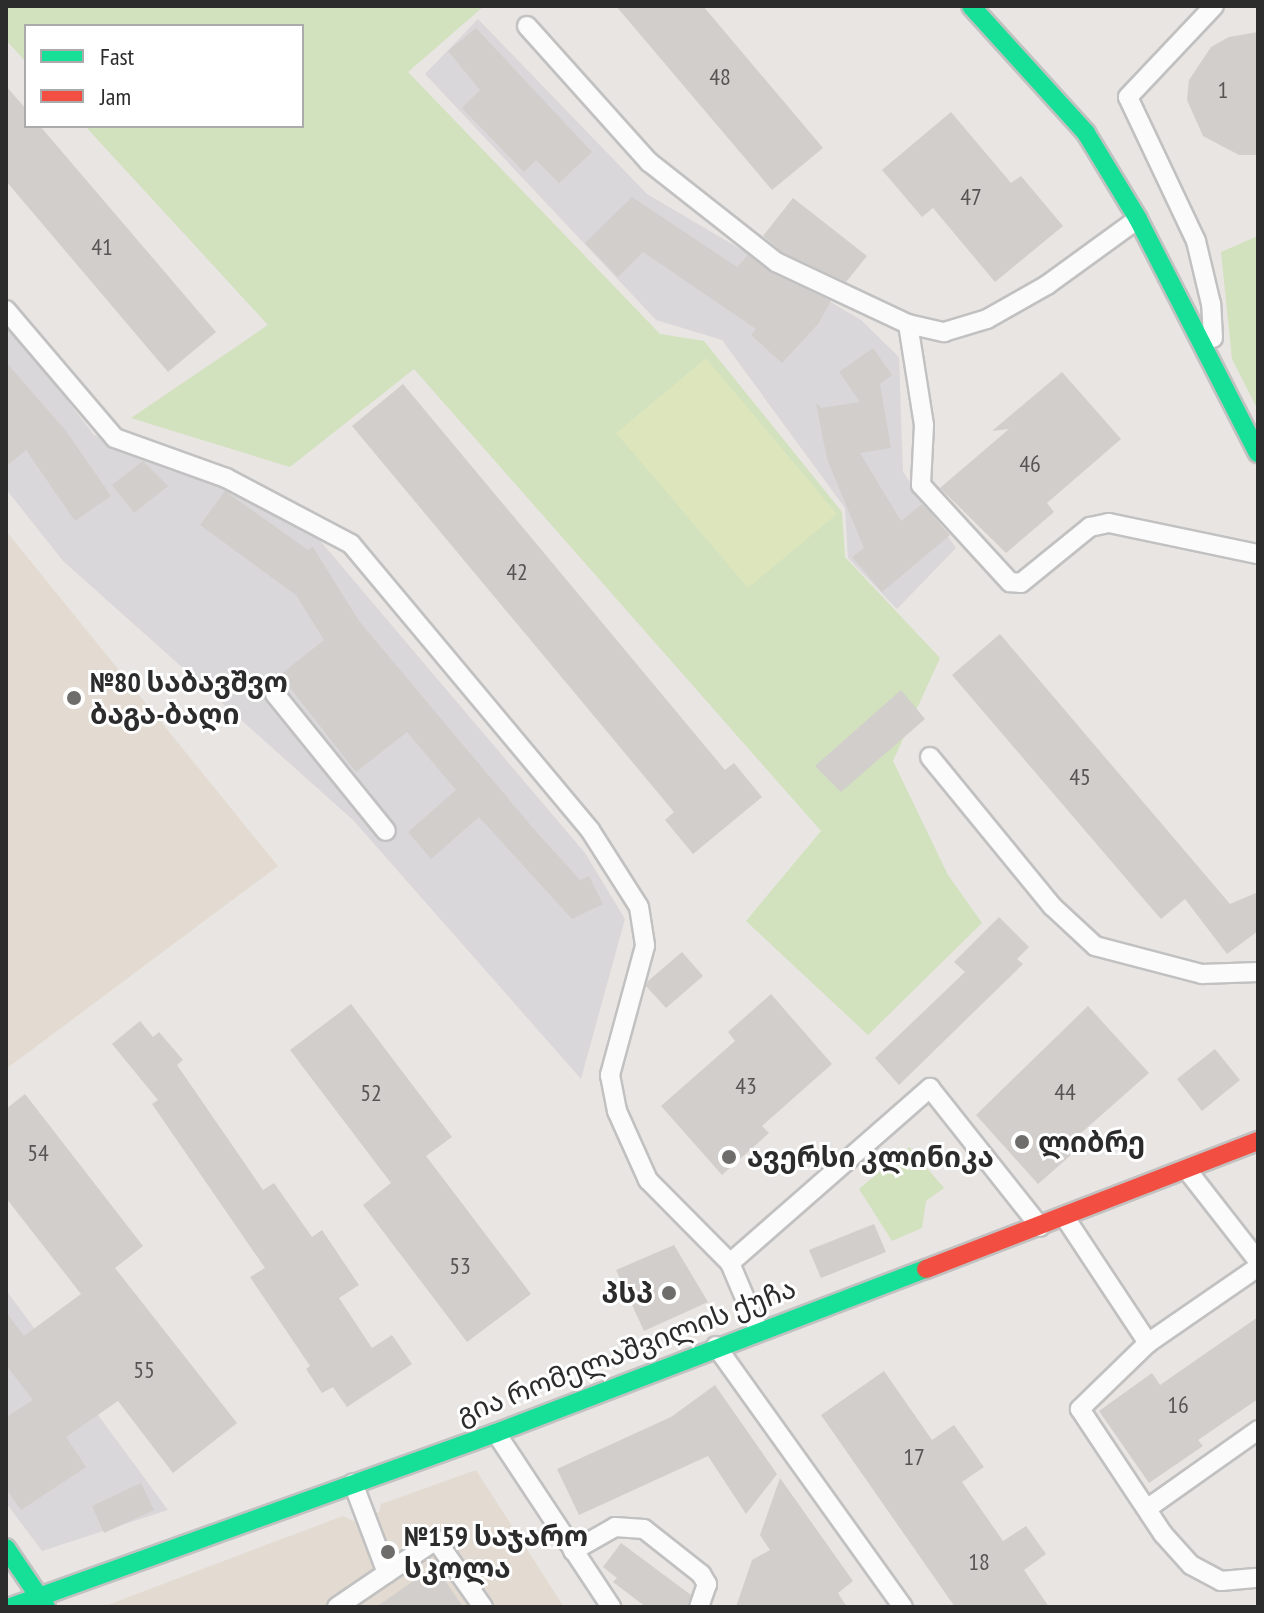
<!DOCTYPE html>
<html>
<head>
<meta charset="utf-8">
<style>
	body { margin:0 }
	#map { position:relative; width:1264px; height:1613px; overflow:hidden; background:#e9e5e2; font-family:"PT Sans Narrow","Noto Sans Georgian",sans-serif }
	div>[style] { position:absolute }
	.industrial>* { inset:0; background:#d9d7d9 }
	.education>* { inset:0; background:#e3dbd1 }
	.green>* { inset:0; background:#d2e1be }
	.pitch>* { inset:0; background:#dce5bc }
	.building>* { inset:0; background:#d1cecb }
	.roads { filter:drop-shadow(2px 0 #c2c1c1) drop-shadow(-2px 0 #c2c1c1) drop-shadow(0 2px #c2c1c1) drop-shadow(0 -2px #c2c1c1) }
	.lane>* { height:18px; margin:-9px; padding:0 9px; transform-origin:9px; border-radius:9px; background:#fcfbfb }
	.fast>* { height:18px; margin:-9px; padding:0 9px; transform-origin:9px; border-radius:9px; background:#16e098 }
	.jam>* { height:18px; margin:-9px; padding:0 9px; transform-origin:9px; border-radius:9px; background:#f24e42 }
	.dots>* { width:22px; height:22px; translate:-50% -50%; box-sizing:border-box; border:4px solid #fff; border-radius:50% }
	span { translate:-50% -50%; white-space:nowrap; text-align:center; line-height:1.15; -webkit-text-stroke:6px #fff; paint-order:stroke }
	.number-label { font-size:24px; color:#565554 }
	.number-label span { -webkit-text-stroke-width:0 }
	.poi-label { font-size:28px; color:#2c2c2c; font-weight:700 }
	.left { translate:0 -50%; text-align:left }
	.right { translate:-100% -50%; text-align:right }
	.street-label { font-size:28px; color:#2c2c2c }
	.frame { position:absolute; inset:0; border:8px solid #2c2c2c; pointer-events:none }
	.legend { position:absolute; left:24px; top:24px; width:280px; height:104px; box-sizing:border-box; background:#fff; border:2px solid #ababab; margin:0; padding:10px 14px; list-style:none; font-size:24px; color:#2c2c2c }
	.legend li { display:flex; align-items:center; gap:16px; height:40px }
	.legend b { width:40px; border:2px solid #ababab }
</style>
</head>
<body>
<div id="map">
	<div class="industrial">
		<div style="clip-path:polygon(478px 19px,647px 194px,861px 320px,899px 357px,903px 472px,956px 548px,897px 609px,848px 558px,845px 508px,722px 340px,656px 320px,425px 74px)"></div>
		<div style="clip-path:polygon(6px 321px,94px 435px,215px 481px,311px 530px,585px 853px,625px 919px,581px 1079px,353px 820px,63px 561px,6px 489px)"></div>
		<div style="clip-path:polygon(6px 1290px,168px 1510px,42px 1551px,6px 1503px)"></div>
	</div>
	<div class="education">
		<div style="clip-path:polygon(6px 531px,278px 866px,6px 1069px)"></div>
		<div style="clip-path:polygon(476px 1470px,564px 1607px,102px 1607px,343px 1516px,353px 1521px,379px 1512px,381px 1504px)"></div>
	</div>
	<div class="green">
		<div style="clip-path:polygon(6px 6px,484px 6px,408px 72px,660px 334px,704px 341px,842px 512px,845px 557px,940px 658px,893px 761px,948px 875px,982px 923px,868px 1035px,746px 921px,821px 831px,414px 369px,290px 467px,131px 418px,268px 325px,85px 126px,302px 126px,302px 26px,26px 26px,26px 62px,6px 40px)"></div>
		<div style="clip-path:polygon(1258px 236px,1258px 410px,1232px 359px,1221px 252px)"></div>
		<div style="clip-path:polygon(909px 1147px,944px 1188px,926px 1201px,922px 1228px,892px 1241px,859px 1189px)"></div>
	</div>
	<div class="pitch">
		<div style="clip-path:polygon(706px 358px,837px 514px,748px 588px,616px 433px)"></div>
	</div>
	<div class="building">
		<div style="clip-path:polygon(616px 6px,703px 6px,823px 148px,772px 190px)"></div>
		<div style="clip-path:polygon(476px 28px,592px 152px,559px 183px,536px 160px,524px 172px,462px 108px,480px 90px,448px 51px)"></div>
		<div style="clip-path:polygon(1258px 32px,1258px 155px,1239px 155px,1203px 136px,1187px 100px,1189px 80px,1211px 47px,1229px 37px)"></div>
		<div style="clip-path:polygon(6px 86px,26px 109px,26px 126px,40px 126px,216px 332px,168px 372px,6px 181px)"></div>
		<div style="clip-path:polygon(951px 112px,1011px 183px,1021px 176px,1063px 226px,995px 282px,933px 208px,922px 217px,882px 170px)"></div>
		<div style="clip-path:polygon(632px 197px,737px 267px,748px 255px,771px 273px,831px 301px,818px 324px,782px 363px,751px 335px,756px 329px,643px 252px,618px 277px,585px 243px)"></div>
		<div style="clip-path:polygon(793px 198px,867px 256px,846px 282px,782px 252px,763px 236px)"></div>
		<div style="clip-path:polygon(873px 348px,892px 375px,880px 384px,891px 448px,860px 453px,901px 521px,922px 504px,950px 535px,882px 592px,852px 557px,864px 548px,827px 459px,816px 403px,821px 408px,860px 402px,839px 372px)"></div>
		<div style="clip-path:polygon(6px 362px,66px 431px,111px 496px,75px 521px,26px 450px,6px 467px)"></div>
		<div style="clip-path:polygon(1062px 372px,1121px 439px,1047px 503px,1054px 512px,1006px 553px,940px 488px,1009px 429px,992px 431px)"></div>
		<div style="clip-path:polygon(403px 384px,725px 770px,734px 763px,762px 797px,693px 854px,665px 820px,674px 812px,352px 426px)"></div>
		<div style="clip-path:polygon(143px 461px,168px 486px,134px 513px,112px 485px)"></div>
		<div style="clip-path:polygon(225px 491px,308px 550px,313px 547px,359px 621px,532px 827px,580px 880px,589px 876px,603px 904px,572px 919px,479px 817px,431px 859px,408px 832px,456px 790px,407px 732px,356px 772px,280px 675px,324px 640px,296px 595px,200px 525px)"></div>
		<div style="clip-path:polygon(1000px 634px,1230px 904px,1258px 892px,1258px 931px,1227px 954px,1185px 899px,1161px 919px,1141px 896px,952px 675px)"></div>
		<div style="clip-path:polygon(901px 690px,925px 719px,841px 792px,815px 766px)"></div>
		<div style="clip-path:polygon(999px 917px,1029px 947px,1017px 959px,1023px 964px,899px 1085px,875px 1058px,965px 972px,954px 962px)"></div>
		<div style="clip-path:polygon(682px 952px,703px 976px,666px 1008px,646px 986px,648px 981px)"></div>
		<div style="clip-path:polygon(771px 994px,832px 1064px,762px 1126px,769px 1133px,722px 1175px,661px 1106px,735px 1041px,728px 1032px)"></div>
		<div style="clip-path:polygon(351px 1004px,452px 1137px,426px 1156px,531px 1294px,467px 1342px,363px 1205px,391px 1183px,290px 1050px)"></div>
		<div style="clip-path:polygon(1088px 1006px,1149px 1073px,1080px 1134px,1087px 1141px,1038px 1184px,976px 1115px)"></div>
		<div style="clip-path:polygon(140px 1021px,153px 1037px,159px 1032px,183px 1060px,177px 1065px,263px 1190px,274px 1183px,312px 1237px,322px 1230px,359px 1285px,339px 1298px,372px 1348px,392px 1335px,412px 1364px,347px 1407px,333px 1387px,322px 1393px,306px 1369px,310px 1366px,250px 1277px,265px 1268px,152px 1104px,158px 1100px,112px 1044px)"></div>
		<div style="clip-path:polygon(1215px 1049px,1240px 1080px,1202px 1111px,1177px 1079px)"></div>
		<div style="clip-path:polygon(25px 1094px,143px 1246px,115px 1268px,237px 1423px,173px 1473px,118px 1401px,66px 1437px,86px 1467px,21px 1510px,6px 1489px,6px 1417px,33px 1400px,6px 1365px,6px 1312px,24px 1336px,81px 1294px,6px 1198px,6px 1109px)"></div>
		<div style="clip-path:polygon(874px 1224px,886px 1252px,821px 1278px,809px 1250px)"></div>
		<div style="clip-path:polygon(674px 1245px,708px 1302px,644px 1331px,616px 1270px)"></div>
		<div style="clip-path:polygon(1258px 1317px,1258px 1399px,1198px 1440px,1203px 1446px,1149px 1483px,1099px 1411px,1152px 1373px,1160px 1385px)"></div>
		<div style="clip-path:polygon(884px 1371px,932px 1440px,954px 1425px,984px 1467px,962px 1482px,1003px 1541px,1026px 1526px,1046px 1554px,1024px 1570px,1049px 1607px,955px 1607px,821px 1415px)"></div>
		<div style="clip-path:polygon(715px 1385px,777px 1474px,746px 1514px,708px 1456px,579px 1515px,557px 1469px,671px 1417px)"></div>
		<div style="clip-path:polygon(780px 1478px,853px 1581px,838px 1593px,847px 1607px,736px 1607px,752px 1560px,770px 1550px,760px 1535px)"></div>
		<div style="clip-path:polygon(141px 1483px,154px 1510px,104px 1533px,92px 1506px)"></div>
		<div style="clip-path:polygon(621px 1543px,691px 1595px,687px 1607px,646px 1607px,613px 1582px,617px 1578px,603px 1567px)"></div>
		<div style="clip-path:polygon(435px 1566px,463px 1607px,376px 1607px)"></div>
	</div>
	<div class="roads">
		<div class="lane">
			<div style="left:527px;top:26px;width:183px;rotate:48.1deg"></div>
			<div style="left:649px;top:162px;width:162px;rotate:38.2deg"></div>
			<div style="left:776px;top:262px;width:146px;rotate:25.2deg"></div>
			<div style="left:908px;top:324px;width:37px;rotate:13deg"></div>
			<div style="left:944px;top:332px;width:45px;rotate:-16.8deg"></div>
			<div style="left:987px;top:319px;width:69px;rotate:-29.5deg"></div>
			<div style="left:1047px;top:285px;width:112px;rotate:-36deg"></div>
			<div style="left:6px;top:310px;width:168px;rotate:49.6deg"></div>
			<div style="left:115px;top:438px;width:118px;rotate:19.8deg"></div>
			<div style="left:226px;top:478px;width:141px;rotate:27.8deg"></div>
			<div style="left:351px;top:544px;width:373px;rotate:50.1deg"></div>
			<div style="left:590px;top:830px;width:91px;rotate:57.5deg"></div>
			<div style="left:639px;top:907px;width:39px;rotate:81deg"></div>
			<div style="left:645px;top:946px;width:134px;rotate:105.2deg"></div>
			<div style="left:610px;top:1075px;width:37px;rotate:79deg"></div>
			<div style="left:617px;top:1111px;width:76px;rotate:65.8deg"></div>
			<div style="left:648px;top:1180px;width:117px;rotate:45.3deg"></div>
			<div style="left:730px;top:1263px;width:72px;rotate:67deg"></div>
			<div style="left:908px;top:324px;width:102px;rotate:81deg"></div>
			<div style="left:924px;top:425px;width:60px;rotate:92.9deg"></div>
			<div style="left:921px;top:485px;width:132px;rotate:47.5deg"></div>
			<div style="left:1010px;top:582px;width:11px;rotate:5deg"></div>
			<div style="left:1021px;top:583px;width:89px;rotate:-39.1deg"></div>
			<div style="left:1090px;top:527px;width:19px;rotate:-12deg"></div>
			<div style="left:1109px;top:523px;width:152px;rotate:11.8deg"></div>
			<div style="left:1213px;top:338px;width:34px;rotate:-93deg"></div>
			<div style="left:1211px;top:304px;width:65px;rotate:-103.4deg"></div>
			<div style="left:1196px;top:241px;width:159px;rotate:-115.3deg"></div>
			<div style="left:1128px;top:97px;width:125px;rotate:-46.6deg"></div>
			<div style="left:275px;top:694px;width:176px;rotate:51deg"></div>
			<div style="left:930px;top:757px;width:193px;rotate:50.7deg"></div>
			<div style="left:1052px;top:906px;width:59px;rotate:42.9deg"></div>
			<div style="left:1095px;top:946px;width:111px;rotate:14.7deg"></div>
			<div style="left:1202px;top:974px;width:56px;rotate:-2deg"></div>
			<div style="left:1187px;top:1170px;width:115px;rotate:52deg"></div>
			<div style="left:1066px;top:1219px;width:149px;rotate:56.5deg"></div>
			<div style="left:1148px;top:1343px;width:134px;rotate:-34.6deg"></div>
			<div style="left:730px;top:1263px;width:266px;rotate:-41.2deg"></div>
			<div style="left:930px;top:1088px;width:177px;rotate:51.6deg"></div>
			<div style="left:1148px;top:1343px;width:95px;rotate:135.9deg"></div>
			<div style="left:1080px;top:1409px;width:150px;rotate:56.4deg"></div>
			<div style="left:1163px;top:1534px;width:42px;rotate:47.9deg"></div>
			<div style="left:1191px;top:1565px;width:34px;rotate:28deg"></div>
			<div style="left:1221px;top:1581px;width:37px;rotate:-5deg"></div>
			<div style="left:716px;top:1346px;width:321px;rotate:54.4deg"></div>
			<div style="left:496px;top:1433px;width:209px;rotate:56.5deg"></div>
			<div style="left:1148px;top:1508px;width:135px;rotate:-35.3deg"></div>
			<div style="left:573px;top:1551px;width:48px;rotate:-29.7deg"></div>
			<div style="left:615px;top:1527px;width:29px;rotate:4deg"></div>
			<div style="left:644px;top:1529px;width:73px;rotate:38.3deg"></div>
			<div style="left:701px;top:1574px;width:12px;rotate:59deg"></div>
			<div style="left:707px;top:1584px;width:24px;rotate:109deg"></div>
			<div style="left:387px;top:1573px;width:59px;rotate:-34deg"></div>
			<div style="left:436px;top:1540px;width:82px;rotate:55deg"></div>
			<div style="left:337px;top:1607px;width:60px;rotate:-34.2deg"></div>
			<div style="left:387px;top:1573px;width:96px;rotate:-110.7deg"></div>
		</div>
		<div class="fast">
			<div style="left:971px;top:6px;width:171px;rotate:47.8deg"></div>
			<div style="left:1086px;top:133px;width:100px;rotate:58.8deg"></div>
			<div style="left:1138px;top:219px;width:263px;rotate:62.9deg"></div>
			<div style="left:6px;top:1548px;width:71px;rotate:55.9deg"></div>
			<div style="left:11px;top:1607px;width:515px;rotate:-19.74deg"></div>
			<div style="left:496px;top:1433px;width:460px;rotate:-20.9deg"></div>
		</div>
		<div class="jam">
			<div style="left:926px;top:1269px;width:356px;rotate:-21.1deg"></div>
		</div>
	</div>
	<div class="dots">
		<div style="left:74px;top:698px;background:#6e6d6c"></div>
		<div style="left:1022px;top:1142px;background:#6e6d6c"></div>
		<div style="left:729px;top:1157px;background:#6e6d6c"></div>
		<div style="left:669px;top:1293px;background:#6e6d6c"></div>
		<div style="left:388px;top:1552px;background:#6e6d6c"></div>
	</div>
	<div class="number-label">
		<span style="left:720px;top:77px">48</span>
		<span style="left:1223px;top:90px">1</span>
		<span style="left:971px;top:197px">47</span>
		<span style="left:102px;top:247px">41</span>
		<span style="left:1030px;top:464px">46</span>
		<span style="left:517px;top:572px">42</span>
		<span style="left:1080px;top:777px">45</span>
		<span style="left:746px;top:1086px">43</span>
		<span style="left:1065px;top:1092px">44</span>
		<span style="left:371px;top:1093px">52</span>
		<span style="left:38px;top:1153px">54</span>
		<span style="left:460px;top:1266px">53</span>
		<span style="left:144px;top:1370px">55</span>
		<span style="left:1178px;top:1405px">16</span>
		<span style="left:914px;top:1457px">17</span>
		<span style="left:979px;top:1562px">18</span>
	</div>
	<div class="poi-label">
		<span class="left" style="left:90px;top:698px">№80 საბავშვო<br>ბაგა-ბაღი</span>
		<span class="left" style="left:1038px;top:1142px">ლიბრე</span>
		<span class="left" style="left:747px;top:1157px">ავერსი კლინიკა</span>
		<span class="right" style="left:653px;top:1293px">პსპ</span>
		<span class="left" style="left:404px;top:1552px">№159 საჯარო<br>სკოლა</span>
	</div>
	<div class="street-label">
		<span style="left:626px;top:1351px;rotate:-21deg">გია რომელაშვილის ქუჩა</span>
	</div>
	<div class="frame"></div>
	<ul class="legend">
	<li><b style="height:10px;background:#16e098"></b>Fast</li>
	<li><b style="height:10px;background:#f24e42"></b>Jam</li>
	</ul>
</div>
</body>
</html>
